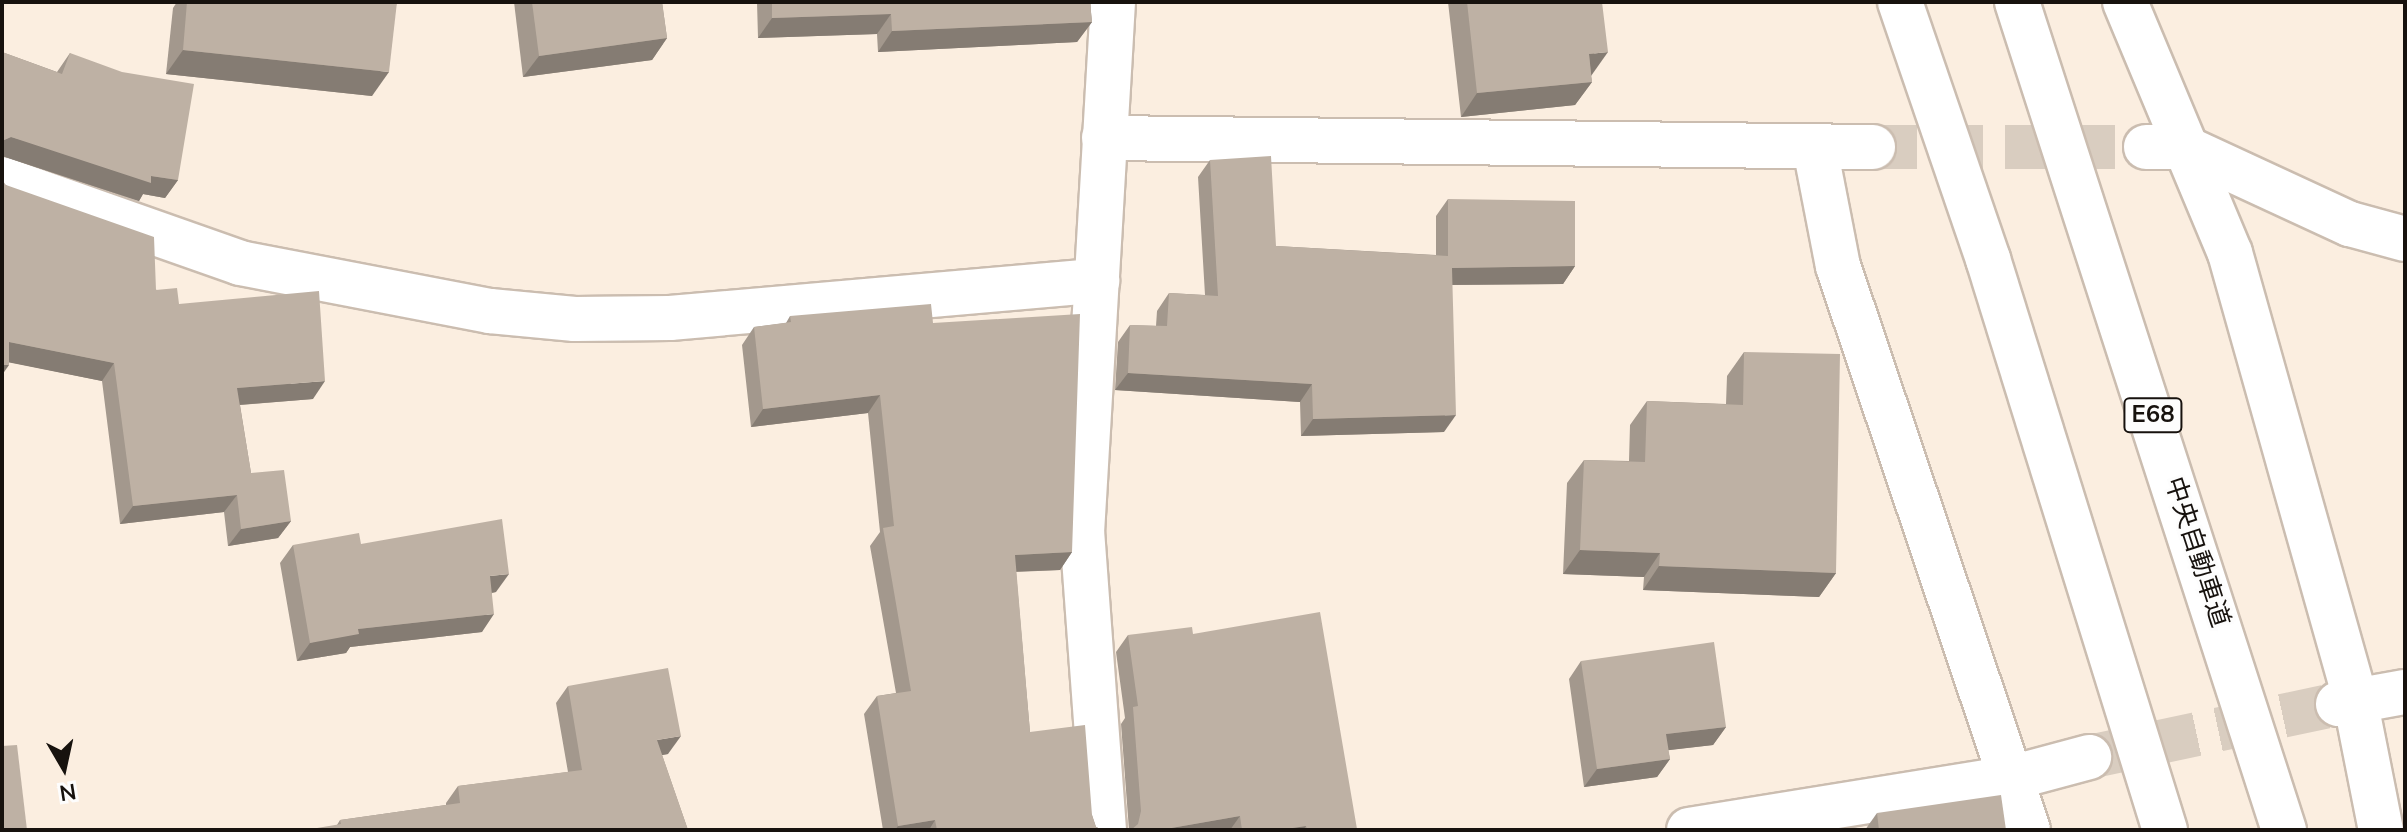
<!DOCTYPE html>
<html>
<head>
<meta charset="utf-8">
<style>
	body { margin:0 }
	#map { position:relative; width:2407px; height:832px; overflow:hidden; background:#fbeee0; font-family:"Nunito Sans","Noto Sans JP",sans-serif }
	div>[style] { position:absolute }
	.minor-tunnel>* { height:44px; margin-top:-22px; transform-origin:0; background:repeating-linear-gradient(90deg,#d9cdc0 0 44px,transparent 0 66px) }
	.roads { filter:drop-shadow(2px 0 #cbbdb0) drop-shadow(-2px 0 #cbbdb0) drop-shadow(0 2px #cbbdb0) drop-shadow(0 -2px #cbbdb0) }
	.minor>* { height:44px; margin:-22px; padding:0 22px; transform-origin:22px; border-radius:22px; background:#fff }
	.highway>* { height:44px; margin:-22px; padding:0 22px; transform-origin:22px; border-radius:22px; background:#fff }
	.wall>* { inset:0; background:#a3988d }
	.shaded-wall>* { inset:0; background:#857c73 }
	.building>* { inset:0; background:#beb1a4 }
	span { translate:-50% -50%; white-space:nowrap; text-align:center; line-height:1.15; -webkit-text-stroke:6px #fdfdfd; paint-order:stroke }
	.shield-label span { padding:2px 6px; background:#fdfdfd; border:2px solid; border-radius:6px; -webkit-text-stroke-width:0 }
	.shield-label { font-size:24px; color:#17120e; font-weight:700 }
	.street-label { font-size:26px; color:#17120e }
	.frame { position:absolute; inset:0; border:4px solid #17120e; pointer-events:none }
	.north { position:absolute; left:24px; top:728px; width:80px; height:80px; -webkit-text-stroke:6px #fdfdfd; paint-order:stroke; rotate:171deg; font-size:22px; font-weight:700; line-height:32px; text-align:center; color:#17120e }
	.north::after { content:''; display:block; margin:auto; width:28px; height:36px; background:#17120e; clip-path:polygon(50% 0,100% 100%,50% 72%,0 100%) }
</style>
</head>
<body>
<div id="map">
	<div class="minor-tunnel">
		<div style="left:1873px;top:147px;width:273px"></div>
		<div style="left:2089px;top:757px;width:255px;rotate:-12deg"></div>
	</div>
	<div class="roads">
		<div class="minor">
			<div style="left:2125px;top:2px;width:272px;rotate:67.3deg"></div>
			<div style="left:2230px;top:253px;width:463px;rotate:74.3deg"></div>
			<div style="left:2355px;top:699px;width:134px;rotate:78.8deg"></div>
			<div style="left:1104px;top:138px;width:769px;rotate:0.67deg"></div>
			<div style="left:2146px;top:147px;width:37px"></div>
			<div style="left:2183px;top:147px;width:184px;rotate:24.8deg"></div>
			<div style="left:2350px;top:224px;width:57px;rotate:15.3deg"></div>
			<div style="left:1815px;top:148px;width:120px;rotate:79deg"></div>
			<div style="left:1838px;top:266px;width:595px;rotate:71.38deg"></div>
			<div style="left:2px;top:179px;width:252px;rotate:19.4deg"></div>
			<div style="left:240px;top:263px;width:255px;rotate:10.9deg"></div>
			<div style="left:490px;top:311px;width:85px;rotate:5.4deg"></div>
			<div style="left:575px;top:319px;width:95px;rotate:-0.6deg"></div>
			<div style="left:670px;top:318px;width:429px;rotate:-5deg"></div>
			<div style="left:2338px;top:704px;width:68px;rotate:-10.2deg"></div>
			<div style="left:1104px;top:830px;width:298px;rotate:-94.2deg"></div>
			<div style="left:1082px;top:533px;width:532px;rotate:-86.66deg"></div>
			<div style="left:1689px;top:830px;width:326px;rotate:-9.2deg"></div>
			<div style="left:2011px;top:778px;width:81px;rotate:-15.1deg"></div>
		</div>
		<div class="highway">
			<div style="left:1900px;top:2px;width:272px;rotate:71.1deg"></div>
			<div style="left:1988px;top:259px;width:598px;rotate:72.78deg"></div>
			<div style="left:2017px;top:2px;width:870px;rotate:72.13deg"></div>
		</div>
	</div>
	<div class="wall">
		<div style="clip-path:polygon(177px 2px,397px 2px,372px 96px,166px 74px,173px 8px)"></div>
		<div style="clip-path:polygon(514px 2px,662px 2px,667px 38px,652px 60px,523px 77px)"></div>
		<div style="clip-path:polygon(757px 2px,1090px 2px,1092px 22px,1077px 42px,878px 52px,877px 34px,758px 38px)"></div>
		<div style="clip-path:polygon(1448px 2px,1602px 2px,1591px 76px,1592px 82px,1575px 105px,1461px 117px)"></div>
		<div style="clip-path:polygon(2px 52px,57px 72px,70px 53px,178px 180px,165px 198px,143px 194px,139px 201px,2px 156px)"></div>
		<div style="clip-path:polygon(1210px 160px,1276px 246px,1436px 255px,1436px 216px,1448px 199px,1575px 266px,1563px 284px,1452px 285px,1444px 432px,1301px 436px,1300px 402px,1115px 390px,1118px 342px,1130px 325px,1156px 326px,1157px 311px,1169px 293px,1205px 295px,1198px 177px)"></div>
		<div style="clip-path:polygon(6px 185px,313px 399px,240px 405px,251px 473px,291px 521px,278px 538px,228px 546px,224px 512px,120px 524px,102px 381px,9px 362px)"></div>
		<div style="clip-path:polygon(790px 316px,933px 323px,1072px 552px,1060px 570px,1016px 572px,1030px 732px,1092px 815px,1096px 827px,1103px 830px,883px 830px,864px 714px,877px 696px,896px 693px,870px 546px,880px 532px,868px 413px,751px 427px,742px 345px,754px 327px,786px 323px)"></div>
		<div style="clip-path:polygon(1744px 352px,1836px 573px,1819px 597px,1643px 590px,1644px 577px,1563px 574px,1567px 483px,1584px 460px,1629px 461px,1630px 425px,1647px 401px,1726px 404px,1727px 376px)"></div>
		<div style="clip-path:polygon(361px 544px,496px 592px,492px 593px,482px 632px,350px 647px,346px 653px,297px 661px,280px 563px,293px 545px)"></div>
		<div style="clip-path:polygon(1193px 634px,1357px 829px,1356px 830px,1129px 830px,1121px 724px,1125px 718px,1116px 652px,1128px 635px)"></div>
		<div style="clip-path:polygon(1581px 661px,1726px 727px,1713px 745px,1668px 750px,1670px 759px,1657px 777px,1584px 787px,1569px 679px)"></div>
		<div style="clip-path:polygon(568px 686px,668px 754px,662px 755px,688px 830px,337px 825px,340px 820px,446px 805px,446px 803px,458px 786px,568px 772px,556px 703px)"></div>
		<div style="clip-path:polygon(1877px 813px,2006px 830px,1865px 830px)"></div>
	</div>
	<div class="shaded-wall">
		<div style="clip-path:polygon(891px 14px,877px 34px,758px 38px,772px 18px)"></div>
		<div style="clip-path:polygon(1092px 22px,1077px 42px,878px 52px,892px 31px)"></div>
		<div style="clip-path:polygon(667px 38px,652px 60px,523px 77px,539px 56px)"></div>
		<div style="clip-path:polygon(183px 50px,389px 72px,372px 96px,166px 74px)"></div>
		<div style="clip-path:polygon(1608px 52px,1591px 76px,1589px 54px)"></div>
		<div style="clip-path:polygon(1592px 82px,1575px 105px,1461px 117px,1477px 93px)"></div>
		<div style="clip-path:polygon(11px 137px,151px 176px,178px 180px,165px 198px,143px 194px,139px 201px,2px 156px,2px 141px)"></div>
		<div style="clip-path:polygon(1575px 266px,1563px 284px,1439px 285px,1452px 268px)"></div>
		<div style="clip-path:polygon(9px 342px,114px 363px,102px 381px,2px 361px)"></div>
		<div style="clip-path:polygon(2px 365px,9px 365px,2px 375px)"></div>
		<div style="clip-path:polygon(1128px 373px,1312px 384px,1300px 402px,1115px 390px)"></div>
		<div style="clip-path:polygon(325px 381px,313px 399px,225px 406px,237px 388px)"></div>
		<div style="clip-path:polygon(880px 395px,868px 413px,751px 427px,763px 409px)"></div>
		<div style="clip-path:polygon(1456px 415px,1444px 432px,1301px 436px,1313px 419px)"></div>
		<div style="clip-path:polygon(237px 495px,224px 512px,120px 524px,133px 506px)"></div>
		<div style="clip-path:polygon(291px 521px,278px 538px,228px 546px,241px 529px)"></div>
		<div style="clip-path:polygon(1580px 550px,1660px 553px,1644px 577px,1563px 574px)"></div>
		<div style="clip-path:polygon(1072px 552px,1060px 570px,1002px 572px,1015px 555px)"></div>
		<div style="clip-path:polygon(1659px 566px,1836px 573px,1819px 597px,1643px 590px)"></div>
		<div style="clip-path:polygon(509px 574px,496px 592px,477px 595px,490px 576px)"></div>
		<div style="clip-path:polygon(494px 614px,482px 632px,350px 647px,346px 653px,297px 661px,310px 643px,358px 629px)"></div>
		<div style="clip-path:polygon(1726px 727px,1713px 745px,1653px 752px,1666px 734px)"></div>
		<div style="clip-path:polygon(681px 736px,668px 754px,645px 758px,657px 740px)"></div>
		<div style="clip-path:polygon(1670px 759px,1657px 777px,1584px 787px,1597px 769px)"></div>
		<div style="clip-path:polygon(1240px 816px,1230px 830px,1160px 830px)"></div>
		<div style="clip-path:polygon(935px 820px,929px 830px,895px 830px,898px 826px)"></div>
		<div style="clip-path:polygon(1306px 826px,1303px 830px,1279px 830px)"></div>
	</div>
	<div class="building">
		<div style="clip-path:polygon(187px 2px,397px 2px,389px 72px,183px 50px)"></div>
		<div style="clip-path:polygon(532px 2px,662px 2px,667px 38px,539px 56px)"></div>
		<div style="clip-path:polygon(772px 2px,1090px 2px,1092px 22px,892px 31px,891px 14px,772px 18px)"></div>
		<div style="clip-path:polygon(1467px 2px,1602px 2px,1608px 52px,1589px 54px,1592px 82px,1477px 93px)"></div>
		<div style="clip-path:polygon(2px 52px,62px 74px,70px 53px,122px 72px,194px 84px,178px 180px,151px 176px,151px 183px,11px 137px,2px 141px)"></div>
		<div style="clip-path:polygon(1271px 156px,1276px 246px,1448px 256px,1448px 199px,1575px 201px,1575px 266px,1452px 268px,1456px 415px,1313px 419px,1312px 384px,1128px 373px,1130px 325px,1167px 326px,1169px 293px,1218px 296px,1210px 160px)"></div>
		<div style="clip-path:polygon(2px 180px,6px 185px,154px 237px,156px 290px,177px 288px,179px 304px,319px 291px,325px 381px,237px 388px,251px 473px,284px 470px,291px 521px,241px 529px,237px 495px,133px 506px,114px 363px,9px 342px,9px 365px,2px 365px)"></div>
		<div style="clip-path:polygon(931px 304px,933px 323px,1080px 314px,1072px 552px,1015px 555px,1030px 732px,1085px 725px,1092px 815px,1096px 827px,1103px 830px,937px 830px,935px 820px,898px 826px,877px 696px,911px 691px,883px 528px,894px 526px,880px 395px,763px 409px,754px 327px,791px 322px,790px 316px)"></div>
		<div style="clip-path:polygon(1744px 352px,1840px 354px,1836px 573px,1659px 566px,1660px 553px,1580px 550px,1584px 460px,1645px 462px,1647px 401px,1743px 405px)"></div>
		<div style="clip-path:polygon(502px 519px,509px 574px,490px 576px,494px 614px,358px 629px,359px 634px,310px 643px,293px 545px,359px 533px,361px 544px)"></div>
		<div style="clip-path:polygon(1320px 612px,1357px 829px,1350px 830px,1307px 830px,1306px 826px,1279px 830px,1242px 830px,1240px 816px,1160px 830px,1131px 830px,1138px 824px,1141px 811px,1133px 707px,1138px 706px,1128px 635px,1192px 627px,1193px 634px)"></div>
		<div style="clip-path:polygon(1714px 642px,1726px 727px,1666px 734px,1670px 759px,1597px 769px,1581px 661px)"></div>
		<div style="clip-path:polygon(668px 668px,681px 736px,657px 740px,688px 830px,305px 830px,341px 824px,340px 820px,460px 803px,458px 786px,582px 770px,568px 686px)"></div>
		<div style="clip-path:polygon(17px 745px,27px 830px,2px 830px,2px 746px)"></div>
		<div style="clip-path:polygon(2001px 795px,2006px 830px,1879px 830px,1877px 813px)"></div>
	</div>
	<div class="shield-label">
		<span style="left:2153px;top:415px">E68</span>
	</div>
	<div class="street-label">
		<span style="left:2197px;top:552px;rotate:72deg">中央自動車道</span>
	</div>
	<div class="frame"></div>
	<div class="north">N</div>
</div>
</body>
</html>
